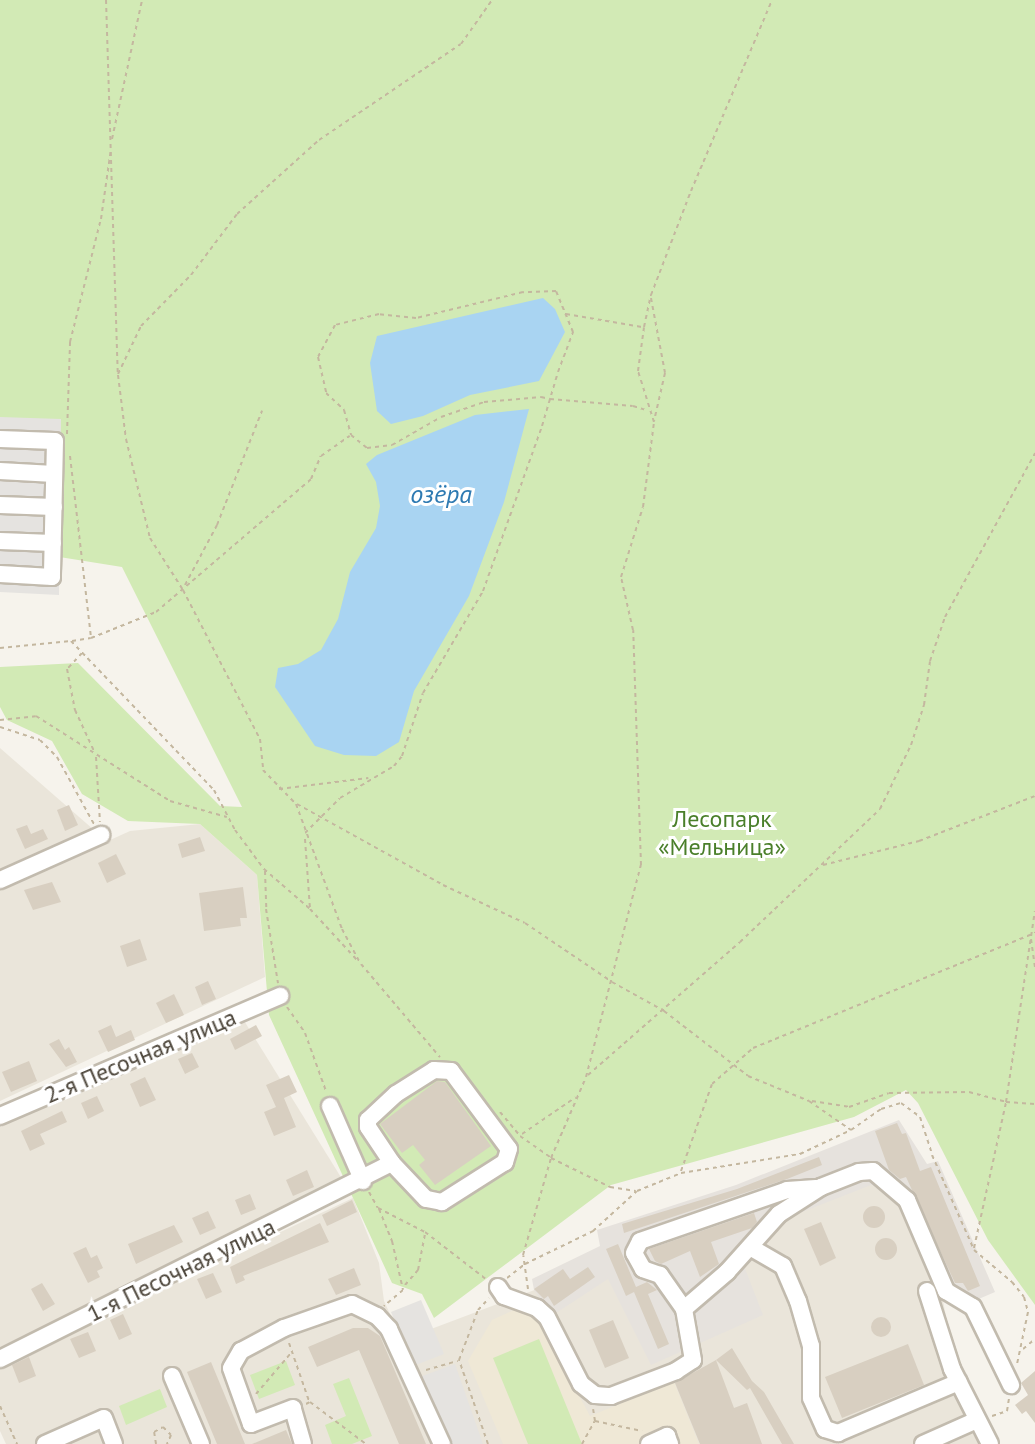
<!DOCTYPE html>
<html>
<head>
<meta charset="utf-8">
<style>
	body { margin:0 }
	#map { position:relative; width:1035px; height:1444px; overflow:hidden; background:#f6f3ec; font-family:"PT Sans",sans-serif }
	div>[style] { position:absolute }
	.residential>* { inset:0; background:#eae5da }
	.industrial>* { inset:0; background:#e6e2dd }
	.education>* { inset:0; background:#efe8d6 }
	.green>* { inset:0; background:#d2eab5 }
	.parking>* { inset:0; background:#e5e3e0 }
	.water>* { inset:0; background:#a9d4f2 }
	.building>* { inset:0; background:#d8cfc1 }
	.round { border-radius:50% }
	.path>* { height:2px; margin-top:-1px; transform-origin:0; background:repeating-linear-gradient(90deg,#c4b79f 0 4px,transparent 0 8px) }
	.roads { filter:drop-shadow(2px 0 #c2bbae) drop-shadow(-2px 0 #c2bbae) drop-shadow(0 2px #c2bbae) drop-shadow(0 -2px #c2bbae) }
	.minor>* { height:16px; margin:-8px; padding:0 8px; transform-origin:8px; border-radius:8px; background:#fff }
	span { translate:-50% -50%; white-space:nowrap; text-align:center; line-height:1.15; -webkit-text-stroke:6px #fff; paint-order:stroke }
	.park-label { font-size:24px; color:#4a7f2a }
	.street-label { font-size:24px; color:#4b4439 }
	.water-label { font-size:26px; color:#2e7ab2; font-style:italic }
</style>
</head>
<body>
<div id="map">
	<div class="residential">
		<div style="clip-path:polygon(0 748px,94px 830px,0 871px)"></div>
		<div style="clip-path:polygon(200px 824px,257px 875px,265px 977px,0 1101px,0 890px,130px 831px)"></div>
		<div style="clip-path:polygon(238px 1011px,347px 1187px,0 1347px,0 1124px)"></div>
		<div style="clip-path:polygon(913px 1147px,967px 1424px,979px 1444px,6px 1444px,0 1431px,0 1364px,353px 1198px,379px 1263px,384px 1301px,402px 1340px)"></div>
	</div>
	<div class="industrial">
		<div style="clip-path:polygon(899px 1120px,927px 1164px,938px 1161px,995px 1292px,960px 1307px,942px 1300px,900px 1203px,880px 1186px,871px 1185px,787px 1218px,744px 1266px,763px 1315px,651px 1365px,608px 1279px,553px 1315px,534px 1290px,532px 1279px,600px 1246px,597px 1230px,736px 1185px)"></div>
	</div>
	<div class="education">
		<div style="clip-path:polygon(516px 1309px,536px 1316px,590px 1416px,674px 1382px,699px 1444px,503px 1444px,468px 1361px,492px 1320px)"></div>
	</div>
	<div class="green">
		<div style="clip-path:polygon(0 0,1035px 0,1035px 1305px,988px 1240px,918px 1103px,906px 1090px,854px 1117px,611px 1185px,434px 1318px,422px 1294px,392px 1283px,269px 1015px,257px 875px,200px 824px,128px 821px,82px 794px,52px 741px,7px 720px,0 707px,0 667px,78px 663px,220px 806px,242px 807px,122px 567px,47px 555px,0 502px)"></div>
		<div style="clip-path:polygon(539px 1339px,582px 1444px,528px 1444px,493px 1358px)"></div>
		<div style="clip-path:polygon(286px 1361px,295px 1385px,259px 1399px,250px 1375px)"></div>
		<div style="clip-path:polygon(349px 1378px,372px 1436px,352px 1444px,332px 1444px,325px 1425px,346px 1416px,333px 1384px)"></div>
		<div style="clip-path:polygon(160px 1389px,167px 1407px,126px 1425px,119px 1406px)"></div>
	</div>
	<div class="parking">
		<div style="clip-path:polygon(0 417px,61px 419px,59px 595px,0 592px)"></div>
		<div style="clip-path:polygon(421px 1300px,444px 1354px,413px 1366px,391px 1312px)"></div>
		<div style="clip-path:polygon(455px 1364px,483px 1444px,448px 1444px,417px 1378px)"></div>
	</div>
	<div class="water">
		<div style="clip-path:polygon(543px 298px,555px 309px,565px 332px,539px 381px,470px 395px,423px 416px,391px 424px,377px 411px,370px 363px,377px 336px)"></div>
		<div style="clip-path:polygon(529px 409px,504px 502px,469px 596px,414px 691px,399px 742px,376px 756px,344px 755px,315px 746px,275px 687px,278px 668px,298px 664px,321px 650px,338px 619px,350px 572px,376px 528px,380px 506px,376px 482px,366px 464px,377px 455px,475px 415px)"></div>
	</div>
	<div class="building">
		<div style="clip-path:polygon(69px 805px,78px 825px,65px 831px,57px 810px)"></div>
		<div style="clip-path:polygon(27px 825px,31px 834px,43px 829px,48px 839px,25px 849px,16px 829px)"></div>
		<div style="clip-path:polygon(200px 837px,205px 851px,182px 858px,178px 844px)"></div>
		<div style="clip-path:polygon(116px 854px,126px 874px,107px 883px,98px 863px)"></div>
		<div style="clip-path:polygon(52px 882px,61px 902px,33px 910px,24px 890px)"></div>
		<div style="clip-path:polygon(243px 887px,247px 918px,240px 918px,241px 926px,204px 931px,199px 893px)"></div>
		<div style="clip-path:polygon(140px 939px,147px 960px,127px 967px,120px 946px)"></div>
		<div style="clip-path:polygon(208px 981px,216px 999px,202px 1005px,195px 987px)"></div>
		<div style="clip-path:polygon(174px 994px,184px 1015px,166px 1023px,156px 1003px)"></div>
		<div style="clip-path:polygon(111px 1025px,116px 1037px,131px 1030px,135px 1040px,108px 1052px,98px 1031px)"></div>
		<div style="clip-path:polygon(256px 1025px,262px 1036px,235px 1050px,230px 1039px)"></div>
		<div style="clip-path:polygon(59px 1039px,65px 1050px,69px 1047px,77px 1062px,66px 1067px,49px 1044px)"></div>
		<div style="clip-path:polygon(192px 1053px,199px 1067px,185px 1074px,178px 1059px)"></div>
		<div style="clip-path:polygon(29px 1061px,37px 1081px,11px 1092px,2px 1072px)"></div>
		<div style="clip-path:polygon(289px 1075px,297px 1092px,284px 1098px,296px 1127px,274px 1136px,264px 1112px,276px 1107px,266px 1085px)"></div>
		<div style="clip-path:polygon(145px 1077px,156px 1100px,140px 1107px,130px 1084px)"></div>
		<div style="clip-path:polygon(437px 1081px,445px 1082px,491px 1146px,435px 1185px,419px 1165px,425px 1160px,413px 1145px,402px 1153px,380px 1124px)"></div>
		<div style="clip-path:polygon(97px 1096px,104px 1111px,88px 1119px,81px 1103px)"></div>
		<div style="clip-path:polygon(62px 1111px,67px 1122px,40px 1134px,45px 1144px,30px 1151px,21px 1131px)"></div>
		<div style="clip-path:polygon(897px 1123px,902px 1134px,906px 1133px,920px 1171px,931px 1167px,980px 1286px,968px 1291px,963px 1283px,955px 1283px,906px 1177px,900px 1179px,889px 1170px,875px 1131px)"></div>
		<div style="clip-path:polygon(819px 1157px,822px 1165px,787px 1179px,624px 1233px,622px 1224px,737px 1189px)"></div>
		<div style="clip-path:polygon(307px 1170px,314px 1187px,293px 1196px,286px 1180px)"></div>
		<div style="clip-path:polygon(250px 1194px,256px 1209px,241px 1215px,235px 1200px)"></div>
		<div style="clip-path:polygon(352px 1200px,357px 1212px,327px 1226px,322px 1215px)"></div>
		<div class="round" style="left:863px;top:1206px;width:22px;height:22px"></div>
		<div style="clip-path:polygon(208px 1211px,216px 1228px,200px 1235px,192px 1218px)"></div>
		<div style="clip-path:polygon(754px 1213px,757px 1222px,752px 1228px,711px 1242px,719px 1264px,700px 1277px,690px 1251px,661px 1264px,655px 1261px,649px 1249px)"></div>
		<div style="clip-path:polygon(821px 1222px,836px 1258px,820px 1266px,804px 1229px)"></div>
		<div style="clip-path:polygon(320px 1223px,329px 1242px,243px 1276px,245px 1280px,236px 1284px,230px 1267px)"></div>
		<div style="clip-path:polygon(174px 1225px,183px 1242px,136px 1264px,128px 1244px)"></div>
		<div class="round" style="left:875px;top:1238px;width:22px;height:22px"></div>
		<div style="clip-path:polygon(618px 1244px,636px 1287px,647px 1282px,657px 1290px,648px 1294px,669px 1344px,658px 1349px,634px 1292px,626px 1296px,606px 1249px)"></div>
		<div style="clip-path:polygon(86px 1247px,91px 1258px,97px 1255px,103px 1268px,97px 1271px,100px 1277px,88px 1283px,73px 1253px)"></div>
		<div style="clip-path:polygon(588px 1267px,595px 1277px,554px 1306px,548px 1296px,544px 1299px,534px 1289px,563px 1269px,570px 1279px)"></div>
		<div style="clip-path:polygon(354px 1268px,361px 1285px,336px 1295px,328px 1279px)"></div>
		<div style="clip-path:polygon(213px 1273px,222px 1292px,206px 1299px,197px 1279px)"></div>
		<div style="clip-path:polygon(42px 1283px,55px 1304px,43px 1311px,31px 1289px)"></div>
		<div style="clip-path:polygon(123px 1314px,132px 1334px,119px 1340px,110px 1320px)"></div>
		<div class="round" style="left:871px;top:1317px;width:20px;height:20px"></div>
		<div style="clip-path:polygon(613px 1320px,629px 1358px,605px 1368px,589px 1330px)"></div>
		<div style="clip-path:polygon(353px 1328px,368px 1328px,380px 1336px,426px 1444px,399px 1444px,359px 1350px,317px 1367px,308px 1347px)"></div>
		<div style="clip-path:polygon(88px 1332px,96px 1351px,79px 1358px,70px 1339px)"></div>
		<div style="clip-path:polygon(908px 1344px,924px 1385px,842px 1418px,825px 1377px)"></div>
		<div style="clip-path:polygon(732px 1348px,752px 1381px,764px 1392px,794px 1444px,782px 1444px,750px 1388px,747px 1390px,716px 1360px)"></div>
		<div style="clip-path:polygon(29px 1357px,36px 1376px,19px 1383px,12px 1365px)"></div>
		<div style="clip-path:polygon(716px 1360px,734px 1408px,747px 1403px,762px 1444px,700px 1444px,675px 1383px)"></div>
		<div style="clip-path:polygon(211px 1362px,245px 1444px,217px 1444px,187px 1372px)"></div>
		<div style="clip-path:polygon(1035px 1371px,1035px 1423px,1026px 1411px,1022px 1414px,1015px 1405px,1028px 1395px,1021px 1383px)"></div>
		<div style="clip-path:polygon(286px 1430px,292px 1444px,252px 1444px)"></div>
	</div>
	<div class="path">
		<div style="left:106px;top:0;width:375px;rotate:88.2deg"></div>
		<div style="left:118px;top:375px;width:64px;rotate:82.9deg"></div>
		<div style="left:126px;top:439px;width:102px;rotate:76.4deg"></div>
		<div style="left:150px;top:538px;width:62px;rotate:57.6deg"></div>
		<div style="left:183px;top:590px;width:168px;rotate:62.7deg"></div>
		<div style="left:260px;top:739px;width:31px;rotate:84deg"></div>
		<div style="left:263px;top:770px;width:47px;rotate:45.9deg"></div>
		<div style="left:296px;top:804px;width:133px;rotate:69.8deg"></div>
		<div style="left:342px;top:929px;width:38px;rotate:62deg"></div>
		<div style="left:112px;top:139px;width:142px;rotate:-77.8deg"></div>
		<div style="left:651px;top:298px;width:76px;rotate:79.4deg"></div>
		<div style="left:665px;top:373px;width:49px;rotate:102.9deg"></div>
		<div style="left:566px;top:314px;width:77px;rotate:9.7deg"></div>
		<div style="left:118px;top:374px;width:53px;rotate:-64.4deg"></div>
		<div style="left:141px;top:326px;width:71px;rotate:-45.6deg"></div>
		<div style="left:191px;top:275px;width:76px;rotate:-53deg"></div>
		<div style="left:237px;top:214px;width:110px;rotate:-42.1deg"></div>
		<div style="left:319px;top:140px;width:171px;rotate:-34.1deg"></div>
		<div style="left:461px;top:44px;width:54px;rotate:-54.8deg"></div>
		<div style="left:67px;top:434px;width:92px;rotate:-88.1deg"></div>
		<div style="left:70px;top:342px;width:127px;rotate:-75.9deg"></div>
		<div style="left:101px;top:219px;width:71px;rotate:-81.9deg"></div>
		<div style="left:70px;top:456px;width:183px;rotate:83.4deg"></div>
		<div style="left:185px;top:585px;width:68px;rotate:-61.9deg"></div>
		<div style="left:217px;top:525px;width:123px;rotate:-68.5deg"></div>
		<div style="left:72px;top:641px;width:19px;rotate:-9deg"></div>
		<div style="left:91px;top:638px;width:70px;rotate:-21.8deg"></div>
		<div style="left:156px;top:612px;width:204px;rotate:-40.6deg"></div>
		<div style="left:311px;top:479px;width:25px;rotate:-67deg"></div>
		<div style="left:321px;top:456px;width:35px;rotate:-35deg"></div>
		<div style="left:0;top:648px;width:71px;rotate:-5.6deg"></div>
		<div style="left:71px;top:641px;width:207px;rotate:46.2deg"></div>
		<div style="left:214px;top:790px;width:45px;rotate:62.3deg"></div>
		<div style="left:235px;top:830px;width:49px;rotate:53.4deg"></div>
		<div style="left:264px;top:869px;width:61px;rotate:41deg"></div>
		<div style="left:310px;top:909px;width:69px;rotate:47.3deg"></div>
		<div style="left:82px;top:653px;width:22px;rotate:133deg"></div>
		<div style="left:67px;top:669px;width:42px;rotate:79deg"></div>
		<div style="left:75px;top:710px;width:45px;rotate:65.1deg"></div>
		<div style="left:0;top:720px;width:36px;rotate:-6deg"></div>
		<div style="left:36px;top:716px;width:159px;rotate:32.4deg"></div>
		<div style="left:170px;top:801px;width:59px;rotate:15.7deg"></div>
		<div style="left:0;top:727px;width:42px;rotate:18deg"></div>
		<div style="left:40px;top:740px;width:24px;rotate:45deg"></div>
		<div style="left:57px;top:757px;width:77px;rotate:61.1deg"></div>
		<div style="left:96px;top:757px;width:65px;rotate:86.5deg"></div>
		<div style="left:279px;top:789px;width:90px;rotate:-7deg"></div>
		<div style="left:297px;top:804px;width:167px;rotate:29deg"></div>
		<div style="left:443px;top:885px;width:90px;rotate:24.9deg"></div>
		<div style="left:525px;top:923px;width:105px;rotate:34.1deg"></div>
		<div style="left:612px;top:982px;width:60px;rotate:29.1deg"></div>
		<div style="left:664px;top:1011px;width:106px;rotate:37.7deg"></div>
		<div style="left:748px;top:1076px;width:66px;rotate:22.3deg"></div>
		<div style="left:809px;top:1101px;width:51px;rotate:34.6deg"></div>
		<div style="left:305px;top:833px;width:49px;rotate:-45deg"></div>
		<div style="left:340px;top:798px;width:63px;rotate:-30.7deg"></div>
		<div style="left:394px;top:766px;width:13px;rotate:-51deg"></div>
		<div style="left:402px;top:756px;width:66px;rotate:-71.6deg"></div>
		<div style="left:423px;top:693px;width:118px;rotate:-59.5deg"></div>
		<div style="left:483px;top:591px;width:175px;rotate:-70.3deg"></div>
		<div style="left:542px;top:426px;width:56px;rotate:-73.5deg"></div>
		<div style="left:558px;top:372px;width:43px;rotate:-69.4deg"></div>
		<div style="left:573px;top:332px;width:44px;rotate:-112.5deg"></div>
		<div style="left:556px;top:291px;width:33px;rotate:178deg"></div>
		<div style="left:523px;top:292px;width:110px;rotate:166.3deg"></div>
		<div style="left:416px;top:318px;width:37px;rotate:-174deg"></div>
		<div style="left:379px;top:314px;width:45px;rotate:166deg"></div>
		<div style="left:335px;top:325px;width:36px;rotate:118deg"></div>
		<div style="left:318px;top:357px;width:37px;rotate:77deg"></div>
		<div style="left:326px;top:393px;width:25px;rotate:43deg"></div>
		<div style="left:344px;top:410px;width:26px;rotate:74deg"></div>
		<div style="left:351px;top:435px;width:21px;rotate:39deg"></div>
		<div style="left:367px;top:448px;width:25px;rotate:-7deg"></div>
		<div style="left:392px;top:445px;width:56px;rotate:-29.7deg"></div>
		<div style="left:441px;top:417px;width:46px;rotate:-19.2deg"></div>
		<div style="left:484px;top:402px;width:57px;rotate:-5deg"></div>
		<div style="left:541px;top:397px;width:9px;rotate:13deg"></div>
		<div style="left:550px;top:399px;width:83px;rotate:4.8deg"></div>
		<div style="left:633px;top:406px;width:14px;rotate:17deg"></div>
		<div style="left:305px;top:839px;width:69px;rotate:85.9deg"></div>
		<div style="left:823px;top:865px;width:99px;rotate:-14deg"></div>
		<div style="left:919px;top:841px;width:124px;rotate:-21.2deg"></div>
		<div style="left:265px;top:871px;width:38px;rotate:88deg"></div>
		<div style="left:266px;top:909px;width:75px;rotate:80.8deg"></div>
		<div style="left:1031px;top:939px;width:30px;rotate:82deg"></div>
		<div style="left:361px;top:964px;width:122px;rotate:49.7deg"></div>
		<div style="left:287px;top:1007px;width:32px;rotate:55deg"></div>
		<div style="left:305px;top:1033px;width:62px;rotate:70.1deg"></div>
		<div style="left:588px;top:1075px;width:202px;rotate:-41.2deg"></div>
		<div style="left:740px;top:942px;width:193px;rotate:-43.5deg"></div>
		<div style="left:880px;top:809px;width:71px;rotate:-64.2deg"></div>
		<div style="left:911px;top:745px;width:42px;rotate:-72deg"></div>
		<div style="left:924px;top:705px;width:44px;rotate:-82.2deg"></div>
		<div style="left:930px;top:661px;width:46px;rotate:-71.2deg"></div>
		<div style="left:945px;top:617px;width:187px;rotate:-61.2deg"></div>
		<div style="left:812px;top:1101px;width:37px;rotate:9deg"></div>
		<div style="left:849px;top:1107px;width:42px;rotate:-19.3deg"></div>
		<div style="left:889px;top:1093px;width:80px;rotate:-0.7deg"></div>
		<div style="left:969px;top:1092px;width:38px;rotate:15deg"></div>
		<div style="left:1006px;top:1102px;width:29px;rotate:4deg"></div>
		<div style="left:500px;top:1112px;width:31px;rotate:50deg"></div>
		<div style="left:520px;top:1136px;width:38px;rotate:35deg"></div>
		<div style="left:551px;top:1158px;width:66px;rotate:26.2deg"></div>
		<div style="left:610px;top:1187px;width:26px;rotate:9deg"></div>
		<div style="left:522px;top:1134px;width:65px;rotate:-34.4deg"></div>
		<div style="left:681px;top:1171px;width:92px;rotate:-70.4deg"></div>
		<div style="left:712px;top:1084px;width:55px;rotate:-41.3deg"></div>
		<div style="left:753px;top:1048px;width:305px;rotate:-22.2deg"></div>
		<div style="left:369px;top:1192px;width:18px;rotate:61deg"></div>
		<div style="left:378px;top:1208px;width:53px;rotate:27.1deg"></div>
		<div style="left:425px;top:1232px;width:78px;rotate:37.7deg"></div>
		<div style="left:379px;top:1209px;width:35px;rotate:68deg"></div>
		<div style="left:392px;top:1241px;width:50px;rotate:77.3deg"></div>
		<div style="left:403px;top:1290px;width:25px;rotate:140deg"></div>
		<div style="left:974px;top:1248px;width:149px;rotate:-77.6deg"></div>
		<div style="left:1006px;top:1102px;width:193px;rotate:-81.4deg"></div>
		<div style="left:507px;top:1278px;width:23px;rotate:-38deg"></div>
		<div style="left:525px;top:1264px;width:76px;rotate:-25.9deg"></div>
		<div style="left:593px;top:1231px;width:59px;rotate:-42.3deg"></div>
		<div style="left:637px;top:1191px;width:48px;rotate:-22.2deg"></div>
		<div style="left:681px;top:1173px;width:121px;rotate:-9.1deg"></div>
		<div style="left:800px;top:1154px;width:56px;rotate:-25.2deg"></div>
		<div style="left:851px;top:1130px;width:37px;rotate:-35deg"></div>
		<div style="left:881px;top:1109px;width:21px;rotate:-17deg"></div>
		<div style="left:901px;top:1103px;width:24px;rotate:36deg"></div>
		<div style="left:920px;top:1117px;width:40px;rotate:72deg"></div>
		<div style="left:932px;top:1155px;width:104px;rotate:66.1deg"></div>
		<div style="left:974px;top:1250px;width:50px;rotate:40.1deg"></div>
		<div style="left:1012px;top:1282px;width:19px;rotate:51deg"></div>
		<div style="left:1024px;top:1297px;width:16px;rotate:75deg"></div>
		<div style="left:1028px;top:1312px;width:53px;rotate:101.9deg"></div>
		<div style="left:405px;top:1285px;width:20px;rotate:-49deg"></div>
		<div style="left:418px;top:1270px;width:38px;rotate:-79deg"></div>
		<div style="left:528px;top:1289px;width:34px;rotate:-98deg"></div>
		<div style="left:523px;top:1255px;width:101px;rotate:-73.9deg"></div>
		<div style="left:551px;top:1158px;width:88px;rotate:-66.6deg"></div>
		<div style="left:586px;top:1077px;width:219px;rotate:-75.5deg"></div>
		<div style="left:641px;top:865px;width:235px;rotate:-91.9deg"></div>
		<div style="left:633px;top:630px;width:54px;rotate:-102.8deg"></div>
		<div style="left:621px;top:577px;width:73px;rotate:-72.6deg"></div>
		<div style="left:643px;top:507px;width:86px;rotate:-82.6deg"></div>
		<div style="left:654px;top:422px;width:53px;rotate:-107.4deg"></div>
		<div style="left:638px;top:371px;width:44px;rotate:-82.2deg"></div>
		<div style="left:644px;top:327px;width:33px;rotate:-78deg"></div>
		<div style="left:651px;top:295px;width:111px;rotate:-69deg"></div>
		<div style="left:691px;top:191px;width:207px;rotate:-67deg"></div>
		<div style="left:289px;top:1343px;width:61px;rotate:71deg"></div>
		<div style="left:1023px;top:1349px;width:16px;rotate:-40deg"></div>
		<div style="left:426px;top:1370px;width:33px;rotate:-16deg"></div>
		<div style="left:256px;top:1394px;width:54px;rotate:-49.5deg"></div>
		<div style="left:306px;top:1404px;width:4px;rotate:-27deg"></div>
		<div style="left:310px;top:1402px;width:70px;rotate:36.9deg"></div>
		<div style="left:0;top:1406px;width:42px;rotate:65.9deg"></div>
		<div style="left:992px;top:1416px;width:16px;rotate:-18deg"></div>
		<div style="left:1007px;top:1411px;width:13px;rotate:-81deg"></div>
		<div style="left:595px;top:1421px;width:48px;rotate:12deg"></div>
		<div style="left:156px;top:1444px;width:12px;rotate:-99deg"></div>
		<div style="left:154px;top:1432px;width:10px;rotate:-29deg"></div>
		<div style="left:163px;top:1427px;width:11px;rotate:45deg"></div>
		<div style="left:171px;top:1435px;width:10px;rotate:114deg"></div>
		<div style="left:488px;top:1444px;width:89px;rotate:-109deg"></div>
		<div style="left:459px;top:1360px;width:53px;rotate:-69.2deg"></div>
		<div style="left:478px;top:1310px;width:16px;rotate:-47deg"></div>
		<div style="left:582px;top:1444px;width:26px;rotate:-61deg"></div>
		<div style="left:595px;top:1421px;width:12px;rotate:-99deg"></div>
	</div>
	<div class="roads">
		<div class="minor">
			<div style="left:0;top:439px;width:55px;rotate:2.1deg"></div>
			<div style="left:55px;top:441px;width:136px;rotate:91.3deg"></div>
			<div style="left:52px;top:577px;width:52px;rotate:-176.7deg"></div>
			<div style="left:0;top:471px;width:54px;rotate:3.2deg"></div>
			<div style="left:0;top:505px;width:54px;rotate:2.1deg"></div>
			<div style="left:0;top:541px;width:53px;rotate:2.2deg"></div>
			<div style="left:0;top:880px;width:111px;rotate:-24deg"></div>
			<div style="left:330px;top:1106px;width:82px;rotate:66.3deg"></div>
			<div style="left:0;top:1116px;width:305px;rotate:-23.2deg"></div>
			<div style="left:750px;top:1247px;width:38px;rotate:30deg"></div>
			<div style="left:783px;top:1266px;width:38px;rotate:67deg"></div>
			<div style="left:798px;top:1301px;width:47px;rotate:73.9deg"></div>
			<div style="left:811px;top:1346px;width:52px;rotate:90deg"></div>
			<div style="left:811px;top:1398px;width:34px;rotate:66deg"></div>
			<div style="left:825px;top:1429px;width:14px;rotate:17deg"></div>
			<div style="left:838px;top:1433px;width:131px;rotate:-22.9deg"></div>
			<div style="left:498px;top:1287px;width:11px;rotate:56deg"></div>
			<div style="left:504px;top:1296px;width:35px;rotate:20deg"></div>
			<div style="left:537px;top:1308px;width:13px;rotate:42deg"></div>
			<div style="left:547px;top:1317px;width:75px;rotate:63.1deg"></div>
			<div style="left:581px;top:1384px;width:18px;rotate:38deg"></div>
			<div style="left:595px;top:1395px;width:16px;rotate:4deg"></div>
			<div style="left:611px;top:1396px;width:70px;rotate:-21deg"></div>
			<div style="left:676px;top:1371px;width:20px;rotate:-33deg"></div>
			<div style="left:693px;top:1360px;width:52px;rotate:-100deg"></div>
			<div style="left:684px;top:1309px;width:57px;rotate:-40.7deg"></div>
			<div style="left:727px;top:1272px;width:78px;rotate:-48.1deg"></div>
			<div style="left:779px;top:1214px;width:50px;rotate:-32.7deg"></div>
			<div style="left:821px;top:1187px;width:41px;rotate:-21.5deg"></div>
			<div style="left:859px;top:1172px;width:14px;rotate:-4deg"></div>
			<div style="left:873px;top:1171px;width:45px;rotate:40.5deg"></div>
			<div style="left:907px;top:1200px;width:99px;rotate:66.8deg"></div>
			<div style="left:946px;top:1291px;width:31px;rotate:31deg"></div>
			<div style="left:973px;top:1307px;width:87px;rotate:64deg"></div>
			<div style="left:927px;top:1291px;width:82px;rotate:72.2deg"></div>
			<div style="left:952px;top:1369px;width:84px;rotate:63.1deg"></div>
			<div style="left:684px;top:1309px;width:42px;rotate:-125.2deg"></div>
			<div style="left:660px;top:1275px;width:18px;rotate:-161deg"></div>
			<div style="left:643px;top:1269px;width:18px;rotate:-119deg"></div>
			<div style="left:634px;top:1253px;width:13px;rotate:-63deg"></div>
			<div style="left:640px;top:1241px;width:156px;rotate:-19.1deg"></div>
			<div style="left:787px;top:1190px;width:29px;rotate:-4deg"></div>
			<div style="left:0;top:1359px;width:438px;rotate:-26.6deg"></div>
			<div style="left:392px;top:1163px;width:43px;rotate:-123.7deg"></div>
			<div style="left:368px;top:1127px;width:7px;rotate:-90deg"></div>
			<div style="left:368px;top:1120px;width:38px;rotate:-43deg"></div>
			<div style="left:396px;top:1094px;width:45px;rotate:-32.3deg"></div>
			<div style="left:434px;top:1070px;width:17px;rotate:3deg"></div>
			<div style="left:451px;top:1071px;width:97px;rotate:53.4deg"></div>
			<div style="left:509px;top:1149px;width:14px;rotate:107deg"></div>
			<div style="left:505px;top:1162px;width:75px;rotate:147.6deg"></div>
			<div style="left:442px;top:1202px;width:16px;rotate:-169deg"></div>
			<div style="left:426px;top:1199px;width:50px;rotate:-133.4deg"></div>
			<div style="left:172px;top:1376px;width:74px;rotate:66.9deg"></div>
			<div style="left:45px;top:1444px;width:64px;rotate:-23.8deg"></div>
			<div style="left:104px;top:1418px;width:28px;rotate:69deg"></div>
			<div style="left:303px;top:1444px;width:37px;rotate:-106deg"></div>
			<div style="left:293px;top:1408px;width:45px;rotate:159.1deg"></div>
			<div style="left:251px;top:1424px;width:59px;rotate:-109.7deg"></div>
			<div style="left:231px;top:1368px;width:20px;rotate:-60deg"></div>
			<div style="left:241px;top:1351px;width:49px;rotate:-28.1deg"></div>
			<div style="left:284px;top:1328px;width:72px;rotate:-19.4deg"></div>
			<div style="left:352px;top:1304px;width:28px;rotate:26deg"></div>
			<div style="left:377px;top:1316px;width:18px;rotate:47deg"></div>
			<div style="left:389px;top:1329px;width:127px;rotate:65.3deg"></div>
			<div style="left:649px;top:1444px;width:20px;rotate:-24deg"></div>
			<div style="left:667px;top:1436px;width:9px;rotate:69deg"></div>
			<div style="left:923px;top:1444px;width:59px;rotate:-24deg"></div>
		</div>
	</div>
	<div class="park-label">
		<span style="left:722px;top:833px">Лесопарк<br>«Мельница»</span>
	</div>
	<div class="street-label">
		<span style="left:140px;top:1056px;rotate:-23deg">2-я Песочная улица</span>
		<span style="left:181px;top:1270px;rotate:-26deg">1-я Песочная улица</span>
	</div>
	<div class="water-label">
		<span style="left:441px;top:494px">озёра</span>
	</div>
</div>
</body>
</html>
